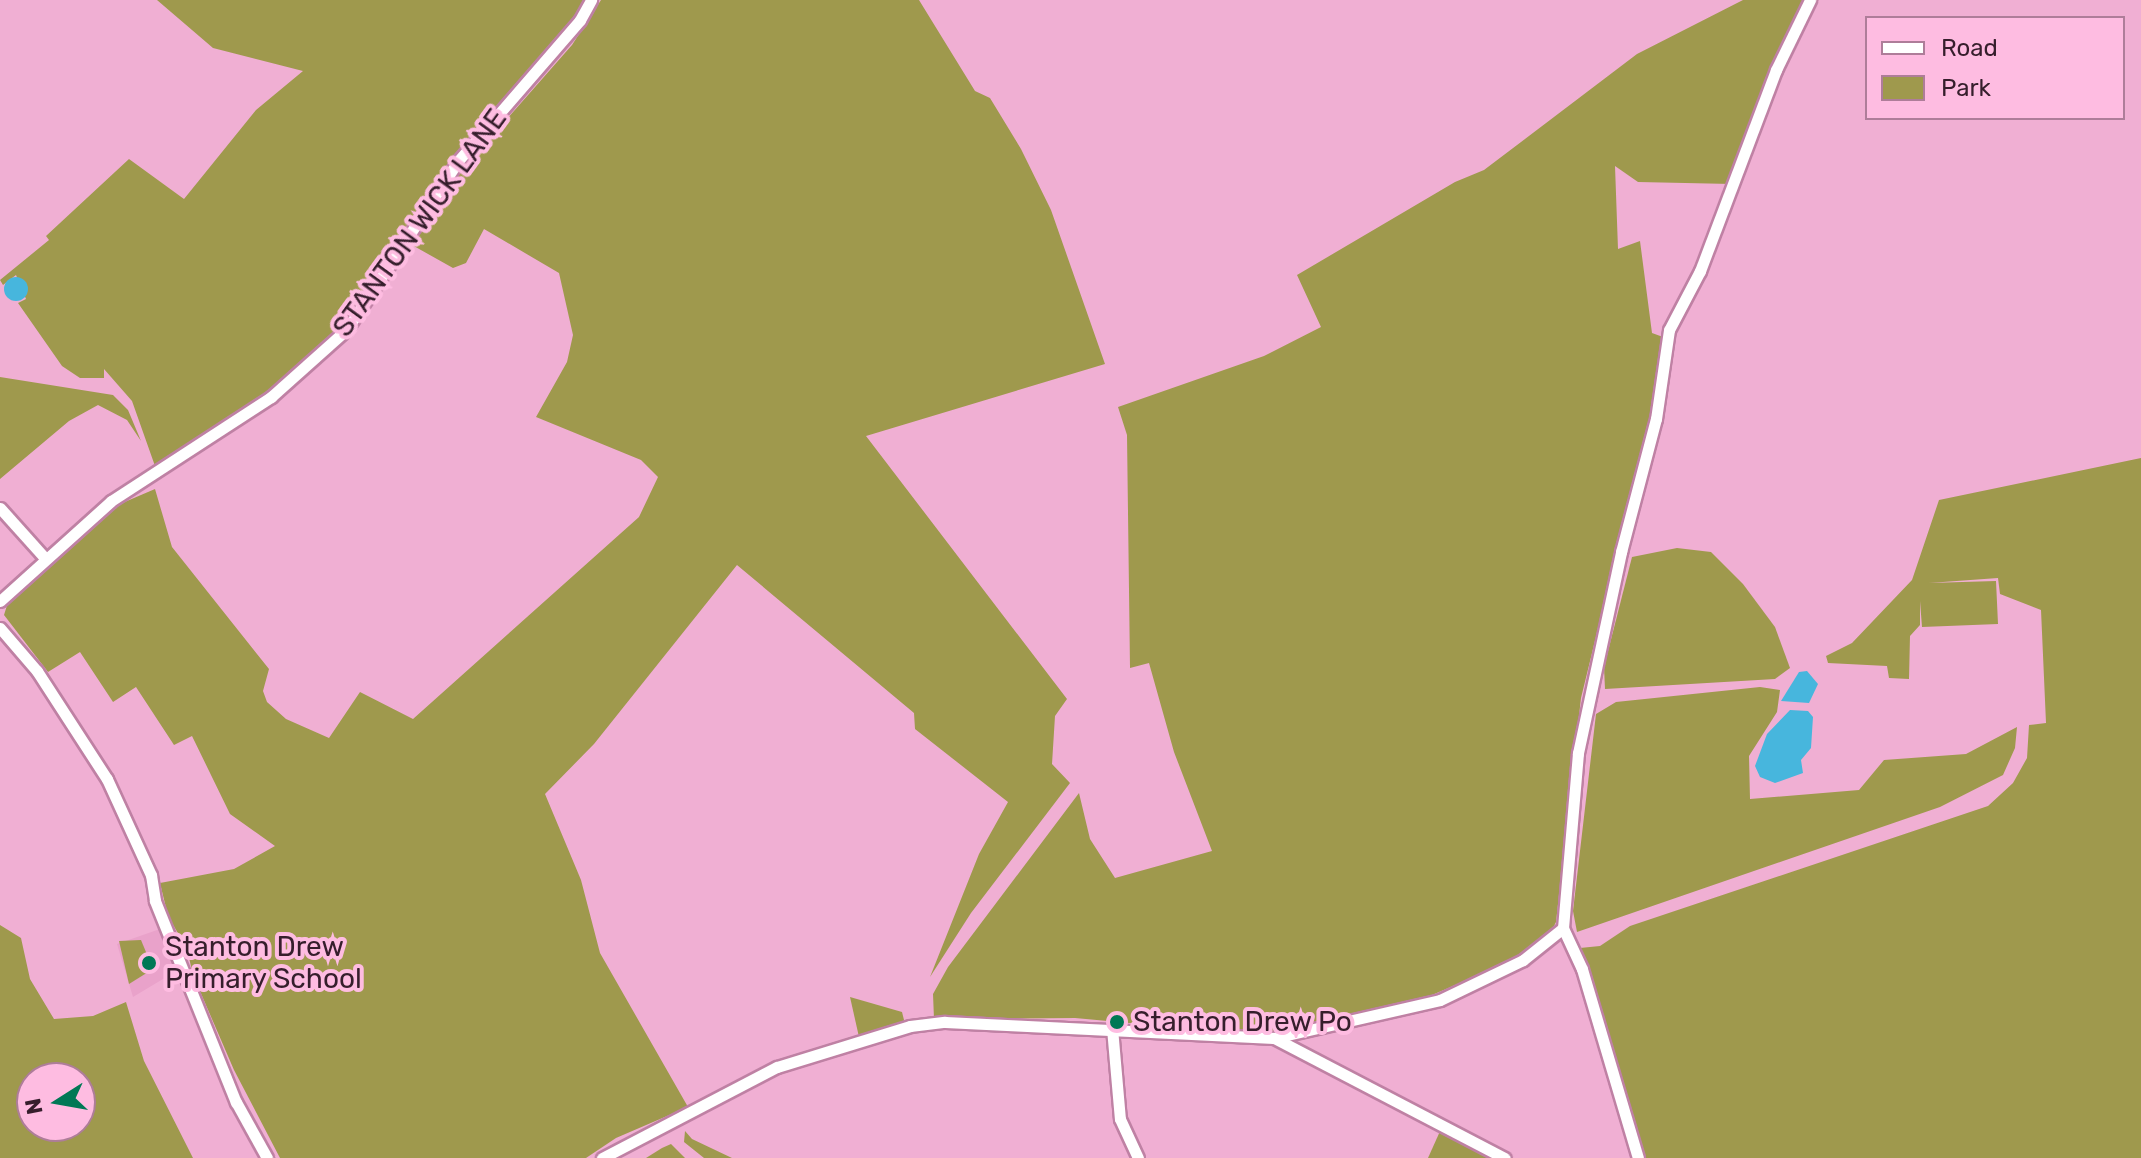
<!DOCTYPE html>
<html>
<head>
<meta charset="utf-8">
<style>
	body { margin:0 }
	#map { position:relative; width:2141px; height:1158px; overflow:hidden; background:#f0afd3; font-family:Rubik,sans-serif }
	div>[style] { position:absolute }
	.built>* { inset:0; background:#e9a2ca }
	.green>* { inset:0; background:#9f994d }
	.water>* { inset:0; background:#47b6dd }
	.round { border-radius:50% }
	.roads { filter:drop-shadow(2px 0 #bf81a4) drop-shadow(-2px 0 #bf81a4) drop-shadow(0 2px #bf81a4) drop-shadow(0 -2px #bf81a4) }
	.minor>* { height:11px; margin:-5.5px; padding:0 5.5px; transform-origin:5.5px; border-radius:5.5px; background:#fff }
	.dots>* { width:22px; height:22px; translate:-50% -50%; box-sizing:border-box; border:4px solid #febce1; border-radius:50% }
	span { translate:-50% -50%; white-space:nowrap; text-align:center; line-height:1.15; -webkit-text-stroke:8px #febce1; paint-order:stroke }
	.street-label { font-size:28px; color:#361e2c }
	.poi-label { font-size:28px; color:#361e2c }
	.left { translate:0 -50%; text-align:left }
	.legend { position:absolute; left:1865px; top:16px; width:260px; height:104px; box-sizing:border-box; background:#febce1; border:2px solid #ae7d99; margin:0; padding:10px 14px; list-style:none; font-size:24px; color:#361e2c }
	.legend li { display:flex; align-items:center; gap:16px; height:40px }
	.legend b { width:40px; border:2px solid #ae7d99 }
	.north { position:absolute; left:16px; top:1062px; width:80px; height:80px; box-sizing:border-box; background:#febce1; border:2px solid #ae7d99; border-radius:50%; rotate:259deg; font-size:22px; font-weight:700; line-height:32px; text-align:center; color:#361e2c }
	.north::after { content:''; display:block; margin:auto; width:28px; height:36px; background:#007855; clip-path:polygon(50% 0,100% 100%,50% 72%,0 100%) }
</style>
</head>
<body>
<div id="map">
	<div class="built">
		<div style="clip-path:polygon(160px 929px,178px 970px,133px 997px,117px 944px)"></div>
	</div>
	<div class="green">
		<div style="clip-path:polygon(157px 0,587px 0,574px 22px,451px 161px,341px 329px,269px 392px,155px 466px,132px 401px,104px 369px,104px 378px,80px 378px,62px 366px,18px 303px,26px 299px,16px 275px,3px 285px,0 280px,49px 240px,46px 236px,129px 159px,184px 199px,256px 110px,303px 71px,213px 48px)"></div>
		<div style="clip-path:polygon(601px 0,919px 0,975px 91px,990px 98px,1021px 149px,1051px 210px,1105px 364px,866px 436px,1067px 699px,1055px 716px,1052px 764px,1070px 783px,971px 913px,930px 977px,979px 854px,1008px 802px,915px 729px,914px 713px,737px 565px,594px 744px,545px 794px,581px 880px,600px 953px,688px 1107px,616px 1138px,586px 1158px,280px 1158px,234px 1070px,193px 975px,187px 949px,168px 916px,160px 883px,234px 869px,275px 846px,230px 814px,192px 736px,174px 745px,136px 687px,113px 702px,80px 652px,48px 672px,4px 615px,9px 599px,120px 504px,155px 489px,172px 547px,269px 669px,263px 691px,267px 702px,286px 719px,329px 738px,360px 692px,413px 719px,639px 517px,658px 477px,641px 460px,536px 417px,567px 362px,573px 335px,559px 273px,484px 229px,466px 263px,453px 268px,412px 245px,462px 170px,572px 45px)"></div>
		<div style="clip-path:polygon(1743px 0,1803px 0,1769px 73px,1732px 184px,1638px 182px,1615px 166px,1618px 249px,1640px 241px,1652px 333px,1663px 337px,1649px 420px,1581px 698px,1556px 922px,1549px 936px,1509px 962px,1432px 995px,1291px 1031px,1260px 1035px,1075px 1018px,934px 1019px,933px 994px,948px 967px,1079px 793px,1090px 839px,1115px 878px,1212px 851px,1174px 752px,1149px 663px,1130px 668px,1127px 435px,1118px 407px,1264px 356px,1321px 327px,1297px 275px,1455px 182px,1484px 170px,1637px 54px)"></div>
		<div style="clip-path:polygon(0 377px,113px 395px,128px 410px,141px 441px,127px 420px,98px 405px,69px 421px,0 479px)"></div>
		<div style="clip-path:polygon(2141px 458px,2141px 1158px,1643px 1158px,1580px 948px,1600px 946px,1630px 926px,1988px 806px,2013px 783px,2027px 758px,2029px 725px,2046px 723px,2041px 610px,2000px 594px,1998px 578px,1929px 583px,1996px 581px,1998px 624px,1922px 627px,1920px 601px,1920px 625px,1910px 636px,1909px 679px,1889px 678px,1887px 666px,1828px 663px,1826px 656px,1852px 643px,1912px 580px,1939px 500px)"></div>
		<div style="clip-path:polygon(1677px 548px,1711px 552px,1743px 584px,1775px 627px,1790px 668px,1775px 679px,1605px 689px,1604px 667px,1632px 557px)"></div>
		<div style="clip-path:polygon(1760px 687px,1780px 690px,1777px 712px,1749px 756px,1750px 799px,1859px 790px,1884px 760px,1966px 754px,2017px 727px,2015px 748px,2003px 775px,1940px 807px,1577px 932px,1573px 911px,1596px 714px,1616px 702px)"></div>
		<div style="clip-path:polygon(evenodd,0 925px,21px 938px,30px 979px,54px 1019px,93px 1016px,126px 1002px,144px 1061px,193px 1158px,0 1158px,0 925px,80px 1078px,80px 1126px,32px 1126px,32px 1078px,80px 1078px)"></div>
		<div style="clip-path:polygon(141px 940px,153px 969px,129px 984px,119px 941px)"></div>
		<div style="clip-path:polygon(850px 997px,902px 1012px,905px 1024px,859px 1037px)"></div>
		<div style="clip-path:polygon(1441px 1129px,1495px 1158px,1428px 1158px)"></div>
		<div style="clip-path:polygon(685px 1131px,692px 1139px,732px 1158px,704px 1158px,684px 1142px)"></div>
		<div style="clip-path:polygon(671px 1144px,685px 1158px,646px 1158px,662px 1148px)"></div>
	</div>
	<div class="water">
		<div class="round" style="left:4px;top:277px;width:24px;height:24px"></div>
		<div style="clip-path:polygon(1807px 671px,1818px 684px,1809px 703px,1781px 701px,1799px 672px)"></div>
		<div style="clip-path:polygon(1790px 710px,1808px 711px,1813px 717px,1811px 748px,1801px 760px,1803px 773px,1775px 783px,1760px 777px,1755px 766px,1767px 734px)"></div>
	</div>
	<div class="roads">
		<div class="minor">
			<div style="left:0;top:508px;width:66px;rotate:48.1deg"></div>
			<div style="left:0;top:601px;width:149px;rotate:-42deg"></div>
			<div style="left:111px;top:501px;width:191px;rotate:-33deg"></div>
			<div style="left:271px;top:397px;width:102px;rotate:-41.8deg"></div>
			<div style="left:347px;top:329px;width:201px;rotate:-56.5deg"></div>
			<div style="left:458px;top:161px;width:186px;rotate:-49.1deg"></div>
			<div style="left:580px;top:20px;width:23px;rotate:-61deg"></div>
			<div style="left:0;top:628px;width:57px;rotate:49.3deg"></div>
			<div style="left:37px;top:671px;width:129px;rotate:57.1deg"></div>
			<div style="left:107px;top:779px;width:106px;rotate:65.4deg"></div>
			<div style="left:151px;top:875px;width:26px;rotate:81deg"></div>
			<div style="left:155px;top:901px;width:217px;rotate:68.1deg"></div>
			<div style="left:236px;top:1102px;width:64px;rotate:61deg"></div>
			<div style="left:1563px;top:928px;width:176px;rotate:-85.1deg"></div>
			<div style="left:1578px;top:753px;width:206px;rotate:-77.9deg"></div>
			<div style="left:1621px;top:552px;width:138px;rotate:-75.3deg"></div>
			<div style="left:1656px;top:419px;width:90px;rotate:-81.7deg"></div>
			<div style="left:1669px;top:330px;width:67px;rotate:-62.3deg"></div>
			<div style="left:1700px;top:271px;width:215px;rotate:-69.3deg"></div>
			<div style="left:1776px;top:70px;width:78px;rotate:-64.1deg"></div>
			<div style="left:1563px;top:928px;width:45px;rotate:65.1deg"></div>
			<div style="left:1582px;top:969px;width:197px;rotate:73.5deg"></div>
			<div style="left:1112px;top:1028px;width:91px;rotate:85deg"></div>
			<div style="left:1120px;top:1119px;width:43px;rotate:65.2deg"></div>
			<div style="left:1274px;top:1038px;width:170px;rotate:-12.9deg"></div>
			<div style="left:1440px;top:1000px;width:92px;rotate:-25.7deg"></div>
			<div style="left:1523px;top:960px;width:51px;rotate:-38.7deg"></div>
			<div style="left:602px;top:1158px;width:197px;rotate:-27.5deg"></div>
			<div style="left:777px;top:1067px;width:139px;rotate:-17.1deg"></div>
			<div style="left:910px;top:1026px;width:35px;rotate:-7deg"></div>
			<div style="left:945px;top:1022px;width:329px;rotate:2.8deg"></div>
			<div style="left:1274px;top:1038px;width:260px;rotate:27.5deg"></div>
		</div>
	</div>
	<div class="dots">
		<div style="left:149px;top:963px;background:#007855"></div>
		<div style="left:1117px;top:1022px;background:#007855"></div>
	</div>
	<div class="street-label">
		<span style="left:420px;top:223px;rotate:-54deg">STANTON WICK LANE</span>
	</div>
	<div class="poi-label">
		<span class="left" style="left:165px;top:963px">Stanton Drew<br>Primary School</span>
		<span class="left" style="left:1133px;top:1022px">Stanton Drew Po</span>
	</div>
	<ul class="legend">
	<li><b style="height:10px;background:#fff"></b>Road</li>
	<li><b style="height:22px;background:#9f994d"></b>Park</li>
	</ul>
	<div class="north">N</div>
</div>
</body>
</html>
